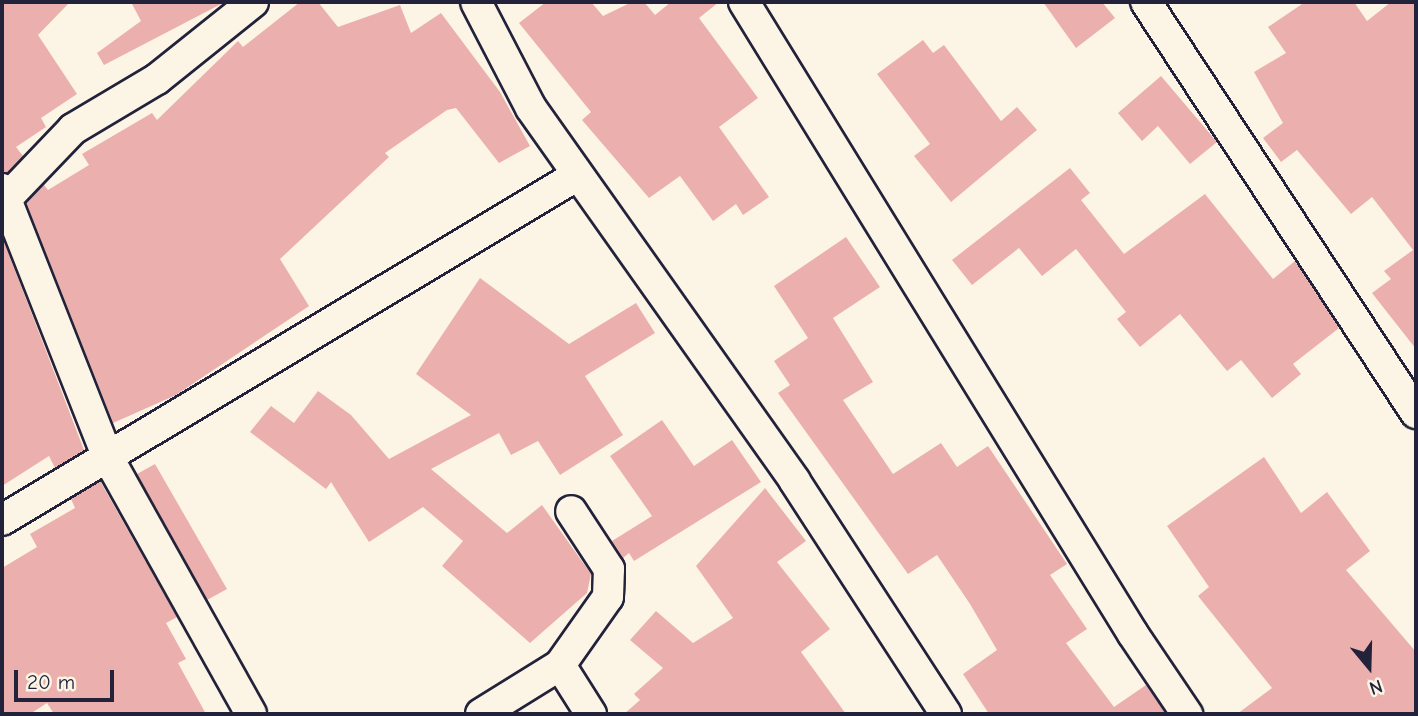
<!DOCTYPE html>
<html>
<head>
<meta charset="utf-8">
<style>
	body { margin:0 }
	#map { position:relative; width:1418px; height:716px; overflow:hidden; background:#fcf5e5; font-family:"Comic Neue",sans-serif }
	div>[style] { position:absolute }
	.building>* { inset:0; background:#ebb0ad }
	.roads { filter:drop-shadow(2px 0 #22223b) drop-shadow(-2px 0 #22223b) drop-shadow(0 2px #22223b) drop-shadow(0 -2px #22223b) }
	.street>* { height:30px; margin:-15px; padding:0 15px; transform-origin:15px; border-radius:15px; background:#fcf5e5 }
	span { translate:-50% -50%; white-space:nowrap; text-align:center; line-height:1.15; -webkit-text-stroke:5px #fcf5e5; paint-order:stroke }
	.frame { position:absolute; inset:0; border:4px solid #22223b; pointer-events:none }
	.north { position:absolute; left:1334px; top:632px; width:70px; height:70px; -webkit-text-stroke:5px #fcf5e5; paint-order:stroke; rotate:161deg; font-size:19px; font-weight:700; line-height:28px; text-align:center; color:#22223b }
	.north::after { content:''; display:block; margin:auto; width:24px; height:32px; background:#22223b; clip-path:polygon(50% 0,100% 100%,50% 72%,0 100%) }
	.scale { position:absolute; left:14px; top:670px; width:100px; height:32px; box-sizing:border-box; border:4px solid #22223b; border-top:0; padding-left:9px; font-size:21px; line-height:24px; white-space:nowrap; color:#22223b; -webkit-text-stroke:5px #fcf5e5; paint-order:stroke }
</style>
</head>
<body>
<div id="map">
	<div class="building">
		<div style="clip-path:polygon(2px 2px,70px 2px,38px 35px,77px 94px,41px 118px,46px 127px,16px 147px,23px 156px,7px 173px,2px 172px)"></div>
		<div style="clip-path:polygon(131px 2px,225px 2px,104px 65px,97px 53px,141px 21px)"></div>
		<div style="clip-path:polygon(300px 2px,318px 2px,338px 27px,400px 5px,411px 33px,441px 13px,500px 92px,530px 146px,499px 163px,456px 108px,447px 110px,385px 153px,389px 157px,280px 259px,309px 306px,176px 395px,113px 423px,26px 203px,44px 185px,48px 190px,89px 165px,82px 154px,152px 113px,157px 120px,238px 41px,243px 47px)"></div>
		<div style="clip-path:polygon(546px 2px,591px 2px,603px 16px,632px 2px,644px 2px,655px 15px,671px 2px,719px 2px,699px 18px,758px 98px,719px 127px,769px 197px,743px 215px,736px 204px,713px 221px,680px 176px,649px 198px,582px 120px,591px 112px,519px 23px)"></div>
		<div style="clip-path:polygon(1043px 2px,1102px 2px,1115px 18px,1076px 48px)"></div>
		<div style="clip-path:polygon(1305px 2px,1354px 2px,1367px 21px,1391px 2px,1416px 2px,1416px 349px,1372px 293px,1391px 279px,1384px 271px,1413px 250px,1372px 197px,1351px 214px,1297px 150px,1281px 162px,1263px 138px,1283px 123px,1254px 72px,1286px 53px,1268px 27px)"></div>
		<div style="clip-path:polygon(923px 40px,933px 53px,944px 45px,1001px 121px,1017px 107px,1037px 130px,951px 202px,914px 156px,930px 144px,877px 74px)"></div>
		<div style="clip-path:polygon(1161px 76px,1217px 142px,1190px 164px,1158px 126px,1142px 141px,1118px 113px)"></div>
		<div style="clip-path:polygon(1070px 168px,1090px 193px,1081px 200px,1124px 254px,1205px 194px,1273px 279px,1295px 261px,1339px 328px,1293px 364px,1301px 374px,1272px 398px,1241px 360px,1227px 371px,1180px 314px,1140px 347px,1117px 319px,1126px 312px,1076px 249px,1042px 276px,1019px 248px,972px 285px,952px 260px)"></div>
		<div style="clip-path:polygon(2px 236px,84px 450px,55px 468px,49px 456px,2px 486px)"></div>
		<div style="clip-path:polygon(846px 237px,880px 287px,833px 318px,873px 382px,843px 400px,893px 474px,941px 443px,957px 467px,988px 446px,1067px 564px,1050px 575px,1087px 629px,1066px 643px,1114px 707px,1146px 685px,1166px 714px,989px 714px,963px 674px,997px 650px,970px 604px,937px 555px,908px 574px,778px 393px,790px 385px,774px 361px,808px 338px,774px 286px)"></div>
		<div style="clip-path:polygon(480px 278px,569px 344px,636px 303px,655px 333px,585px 376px,623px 435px,560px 475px,538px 441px,511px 455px,499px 433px,431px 469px,507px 533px,542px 505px,591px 574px,587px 593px,530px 643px,442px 566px,463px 541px,423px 507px,369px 542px,331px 482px,326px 489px,250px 432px,271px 406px,294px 423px,318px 391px,351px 415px,389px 459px,471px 415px,416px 374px)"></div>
		<div style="clip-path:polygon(662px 420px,694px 466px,732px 440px,761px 482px,634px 561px,629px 553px,623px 558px,612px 541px,652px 516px,610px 456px)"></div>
		<div style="clip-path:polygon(1264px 457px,1301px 513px,1327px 492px,1370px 551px,1346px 570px,1416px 652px,1416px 714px,1237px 714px,1272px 688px,1198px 596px,1209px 587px,1167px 526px)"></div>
		<div style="clip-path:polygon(155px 464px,227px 589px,207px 600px,137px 474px)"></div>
		<div style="clip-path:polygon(100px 481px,177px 617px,166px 623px,186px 659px,178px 663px,206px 714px,54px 714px,47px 703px,30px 714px,2px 714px,2px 568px,37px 547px,30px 534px,75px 508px,71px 499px)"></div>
		<div style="clip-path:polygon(765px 488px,806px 541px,777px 562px,830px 629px,801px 652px,846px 714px,624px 714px,640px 700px,634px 694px,663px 668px,630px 640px,656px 611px,693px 643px,733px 618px,696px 566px)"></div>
	</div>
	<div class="roads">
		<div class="street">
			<div style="left:476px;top:2px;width:119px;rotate:62.6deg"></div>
			<div style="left:531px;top:108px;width:456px;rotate:54.7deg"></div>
			<div style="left:794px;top:480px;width:279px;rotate:57deg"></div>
			<div style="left:744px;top:2px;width:742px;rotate:58.39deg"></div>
			<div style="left:1133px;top:634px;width:97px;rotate:56deg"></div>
			<div style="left:1146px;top:2px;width:492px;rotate:56.7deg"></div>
			<div style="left:2px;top:189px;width:287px;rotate:68.5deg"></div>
			<div style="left:107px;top:456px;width:295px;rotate:60.8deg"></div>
			<div style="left:8px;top:197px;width:94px;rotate:-46.3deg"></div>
			<div style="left:73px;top:129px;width:98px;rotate:-30.8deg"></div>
			<div style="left:157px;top:79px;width:123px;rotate:-38.7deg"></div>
			<div style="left:2px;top:520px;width:669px;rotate:-30.93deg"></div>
			<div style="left:560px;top:665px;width:58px;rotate:57.7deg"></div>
			<div style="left:481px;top:714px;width:93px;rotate:-31.8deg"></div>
			<div style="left:560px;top:665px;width:83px;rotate:-54.8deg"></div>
			<div style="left:608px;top:597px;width:28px;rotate:-88deg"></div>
			<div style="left:609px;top:569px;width:69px;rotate:-123.2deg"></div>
		</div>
	</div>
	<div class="frame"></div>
	<div class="north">N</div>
	<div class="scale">20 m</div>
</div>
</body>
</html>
